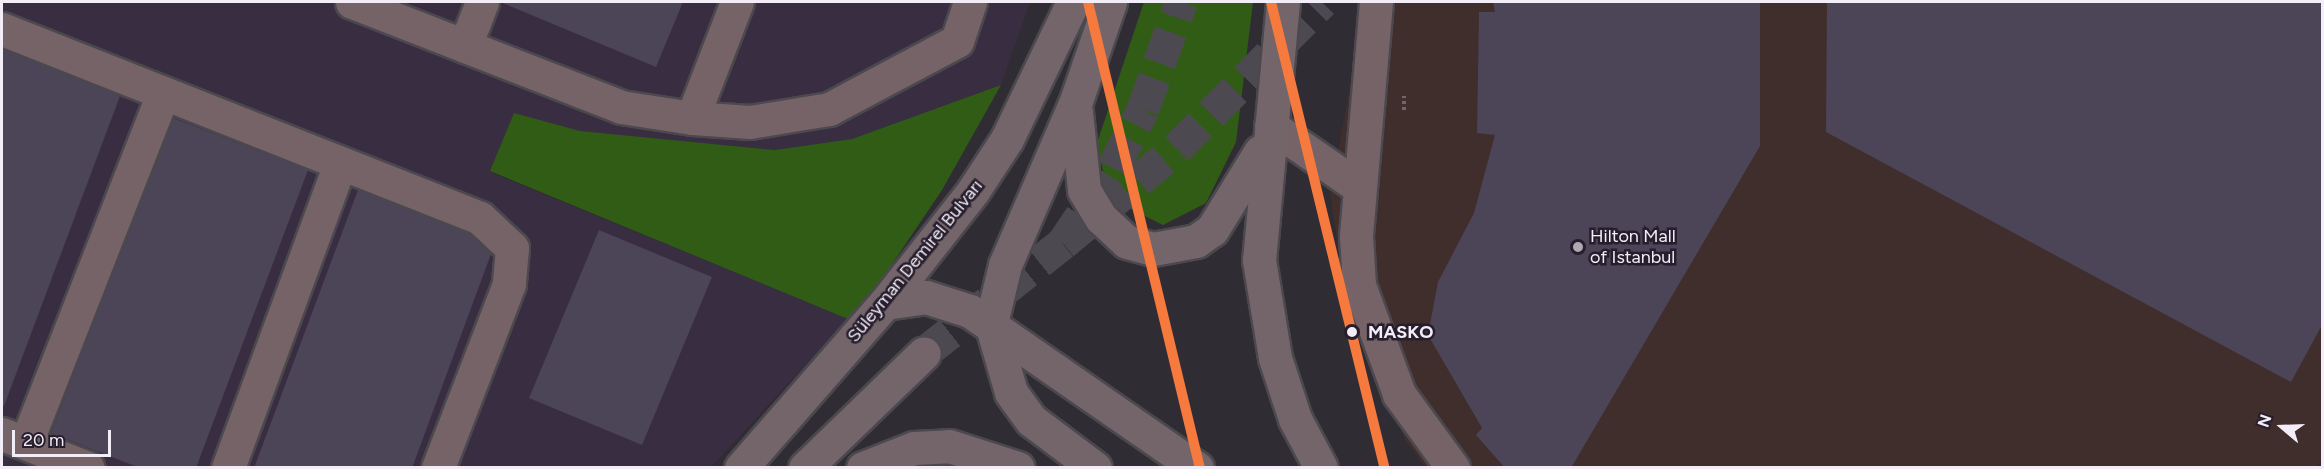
<!DOCTYPE html>
<html>
<head>
<meta charset="utf-8">
<style>
	body { margin:0 }
	#map { position:relative; width:2324px; height:469px; overflow:hidden; background:#302c34; font-family:Figtree,sans-serif }
	div>[style] { position:absolute }
	.commercial>* { inset:0; background:#402e2c }
	.built>* { inset:0; background:#392d41 }
	.green>* { inset:0; background:#315c16 }
	.building>* { inset:0; background:#4c4457 }
	.minor-tunnel>* { height:33px; margin-top:-16.5px; transform-origin:0; background:repeating-linear-gradient(90deg,#4d4951 0 33px,transparent 0 49px) }
	.major-tunnel>* { height:33px; margin-top:-16.5px; transform-origin:0; background:repeating-linear-gradient(90deg,#4d4951 0 33px,transparent 0 49px) }
	.path>* { height:4px; margin-top:-2px; transform-origin:0; background:repeating-linear-gradient(90deg,#71666b 0 3px,transparent 0 6px) }
	.roads { filter:drop-shadow(2px 0 #4b484e) drop-shadow(-2px 0 #4b484e) drop-shadow(0 2px #4b484e) drop-shadow(0 -2px #4b484e) }
	.minor>* { height:33px; margin:-16.5px; padding:0 16.5px; transform-origin:16.5px; border-radius:16.5px; background:#756368 }
	.major>* { height:33px; margin:-16.5px; padding:0 16.5px; transform-origin:16.5px; border-radius:16.5px; background:#74656a }
	.metro-1>* { height:10px; margin:-5px; padding:0 5px; transform-origin:5px; border-radius:5px; background:#f6793e }
	.dots>* { width:16px; height:16px; translate:-50% -50%; box-sizing:border-box; border:3px solid #271e2d; border-radius:50% }
	span { translate:-50% -50%; white-space:nowrap; text-align:center; line-height:1.15; -webkit-text-stroke:5px #271e2d; paint-order:stroke }
	.poi-label { font-size:18px; color:#f3edf7 }
	.left { translate:0 -50%; text-align:left }
	.street-label { font-size:18px; color:#f3edf7 }
	.stop-label { font-size:18px; color:#f3edf7; font-weight:700 }
	.frame { position:absolute; inset:0; border:3px solid #f3edf7; pointer-events:none }
	.north { position:absolute; left:2252px; top:397px; width:60px; height:60px; -webkit-text-stroke:4px #271e2d; paint-order:stroke; rotate:289deg; font-size:16px; font-weight:700; line-height:24px; text-align:center; color:#f3edf7 }
	.north::after { content:''; display:block; margin:auto; width:21px; height:27px; background:#f3edf7; clip-path:polygon(50% 0,100% 100%,50% 72%,0 100%) }
	.scale { position:absolute; left:12px; top:430px; width:99px; height:27px; box-sizing:border-box; border:3px solid #f3edf7; border-top:0; padding-left:8px; font-size:18px; line-height:21px; white-space:nowrap; color:#f3edf7; -webkit-text-stroke:4px #271e2d; paint-order:stroke }
</style>
</head>
<body>
<div id="map">
	<div class="commercial">
		<div style="clip-path:polygon(1366px 2px,2322px 2px,2322px 457px,2317px 468px,1425px 467px,1405px 440px,1338px 245px,1330px 194px)"></div>
	</div>
	<div class="built">
		<div style="clip-path:polygon(2px 2px,1030px 2px,1001px 85px,852px 139px,775px 150px,579px 131px,514px 114px,490px 172px,848px 319px,710px 468px,2px 467px)"></div>
	</div>
	<div class="green">
		<div style="clip-path:polygon(1144px 2px,1253px 2px,1236px 142px,1206px 203px,1163px 225px,1125px 206px,1103px 171px,1097px 143px)"></div>
		<div style="clip-path:polygon(1001px 85px,942px 190px,882px 279px,848px 319px,490px 171px,514px 113px,580px 131px,775px 150px,852px 139px)"></div>
	</div>
	<div class="building">
		<div style="clip-path:polygon(500px 2px,683px 2px,656px 67px)"></div>
		<div style="clip-path:polygon(1493px 2px,1760px 2px,1760px 146px,1571px 468px,1505px 468px,1476px 435px,1482px 428px,1428px 335px,1438px 282px,1474px 213px,1495px 135px,1477px 133px,1479px 12px,1495px 12px)"></div>
		<div style="clip-path:polygon(1827px 2px,2322px 2px,2322px 325px,2291px 382px,1826px 132px)"></div>
		<div style="clip-path:polygon(2px 49px,120px 96px,4px 406px,2px 405px)"></div>
		<div style="clip-path:polygon(173px 118px,308px 170px,196px 468px,140px 468px,51px 433px)"></div>
		<div style="clip-path:polygon(358px 190px,470px 234px,491px 254px,412px 468px,254px 468px)"></div>
		<div style="clip-path:polygon(599px 230px,712px 277px,642px 445px,529px 398px)"></div>
	</div>
	<div class="minor-tunnel">
		<div style="left:1063px;top:243px;width:148px;rotate:-39.8deg"></div>
		<div style="left:1177px;top:148px;width:206px;rotate:-45.2deg"></div>
	</div>
	<div class="major-tunnel">
		<div style="left:924px;top:353px;width:177px;rotate:-38.4deg"></div>
		<div style="left:1063px;top:243px;width:90px;rotate:-56.3deg"></div>
		<div style="left:1113px;top:168px;width:66px;rotate:-63deg"></div>
		<div style="left:1143px;top:109px;width:114px;rotate:-70.4deg"></div>
	</div>
	<div class="path">
		<div style="left:1404px;top:110px;width:14px;rotate:-90deg"></div>
	</div>
	<div class="roads">
		<div class="minor">
			<div style="left:352px;top:2px;width:289px;rotate:21.3deg"></div>
			<div style="left:621px;top:107px;width:72px;rotate:8.8deg"></div>
			<div style="left:692px;top:118px;width:124px;rotate:-68.8deg"></div>
			<div style="left:1376px;top:2px;width:235px;rotate:94.9deg"></div>
			<div style="left:1356px;top:236px;width:49px;rotate:86.5deg"></div>
			<div style="left:1359px;top:285px;width:116px;rotate:69.8deg"></div>
			<div style="left:1399px;top:394px;width:92px;rotate:53.9deg"></div>
			<div style="left:2px;top:29px;width:514px;rotate:21.57deg"></div>
			<div style="left:480px;top:218px;width:44px;rotate:43.2deg"></div>
			<div style="left:512px;top:248px;width:36px;rotate:95deg"></div>
			<div style="left:509px;top:284px;width:197px;rotate:111.1deg"></div>
			<div style="left:465px;top:46px;width:47px;rotate:-68.9deg"></div>
			<div style="left:692px;top:118px;width:58px;rotate:3.9deg"></div>
			<div style="left:750px;top:122px;width:80px;rotate:-9.3deg"></div>
			<div style="left:829px;top:109px;width:145px;rotate:-28deg"></div>
			<div style="left:957px;top:41px;width:41px;rotate:-71.6deg"></div>
			<div style="left:1271px;top:126px;width:107px;rotate:34.7deg"></div>
			<div style="left:2px;top:434px;width:92px;rotate:21.6deg"></div>
			<div style="left:26px;top:443px;width:376px;rotate:-68.6deg"></div>
			<div style="left:228px;top:468px;width:325px;rotate:-69.8deg"></div>
		</div>
		<div class="major">
			<div style="left:1283px;top:2px;width:259px;rotate:95.3deg"></div>
			<div style="left:1259px;top:260px;width:99px;rotate:80.7deg"></div>
			<div style="left:1275px;top:358px;width:64px;rotate:71.8deg"></div>
			<div style="left:1295px;top:419px;width:55px;rotate:62deg"></div>
			<div style="left:1076px;top:112px;width:78px;rotate:84.1deg"></div>
			<div style="left:1084px;top:190px;width:33px;rotate:59deg"></div>
			<div style="left:1101px;top:218px;width:35px;rotate:43deg"></div>
			<div style="left:1127px;top:242px;width:27px;rotate:15deg"></div>
			<div style="left:1153px;top:249px;width:44px;rotate:-10.5deg"></div>
			<div style="left:1196px;top:241px;width:19px;rotate:-35deg"></div>
			<div style="left:1212px;top:230px;width:92px;rotate:-58.4deg"></div>
			<div style="left:885px;top:303px;width:41px;rotate:-8.3deg"></div>
			<div style="left:926px;top:297px;width:46px;rotate:17.7deg"></div>
			<div style="left:970px;top:311px;width:276px;rotate:34.7deg"></div>
			<div style="left:741px;top:468px;width:219px;rotate:-48.9deg"></div>
			<div style="left:885px;top:303px;width:142px;rotate:-51.8deg"></div>
			<div style="left:973px;top:191px;width:62px;rotate:-56.8deg"></div>
			<div style="left:1007px;top:139px;width:152px;rotate:-64.3deg"></div>
			<div style="left:805px;top:468px;width:165px;rotate:-44deg"></div>
			<div style="left:863px;top:468px;width:55px;rotate:-21.4deg"></div>
			<div style="left:914px;top:448px;width:35px;rotate:-3deg"></div>
			<div style="left:949px;top:446px;width:72px;rotate:17.7deg"></div>
			<div style="left:1095px;top:468px;width:80px;rotate:-143.1deg"></div>
			<div style="left:1031px;top:420px;width:34px;rotate:-126deg"></div>
			<div style="left:1011px;top:392px;width:72px;rotate:-106.2deg"></div>
			<div style="left:991px;top:323px;width:60px;rotate:-76.4deg"></div>
			<div style="left:1005px;top:265px;width:179px;rotate:-66.6deg"></div>
			<div style="left:1076px;top:101px;width:105px;rotate:-71deg"></div>
		</div>
	</div>
	<div class="metro-1">
		<div style="left:1088px;top:2px;width:479px;rotate:76.5deg"></div>
		<div style="left:1271px;top:2px;width:480px;rotate:76.3deg"></div>
	</div>
	<div class="dots">
		<div style="left:1578px;top:247px;background:#afa9b3"></div>
		<div style="left:1352px;top:332px;background:#f3edf7"></div>
	</div>
	<div class="poi-label">
		<span class="left" style="left:1590px;top:247px">Hilton Mall<br>of Istanbul</span>
	</div>
	<div class="street-label">
		<span style="left:915px;top:261px;rotate:-51deg">Süleyman Demirel Bulvarı</span>
	</div>
	<div class="stop-label">
		<span class="left" style="left:1368px;top:332px">MASKO</span>
	</div>
	<div class="frame"></div>
	<div class="north">N</div>
	<div class="scale">20 m</div>
</div>
</body>
</html>
